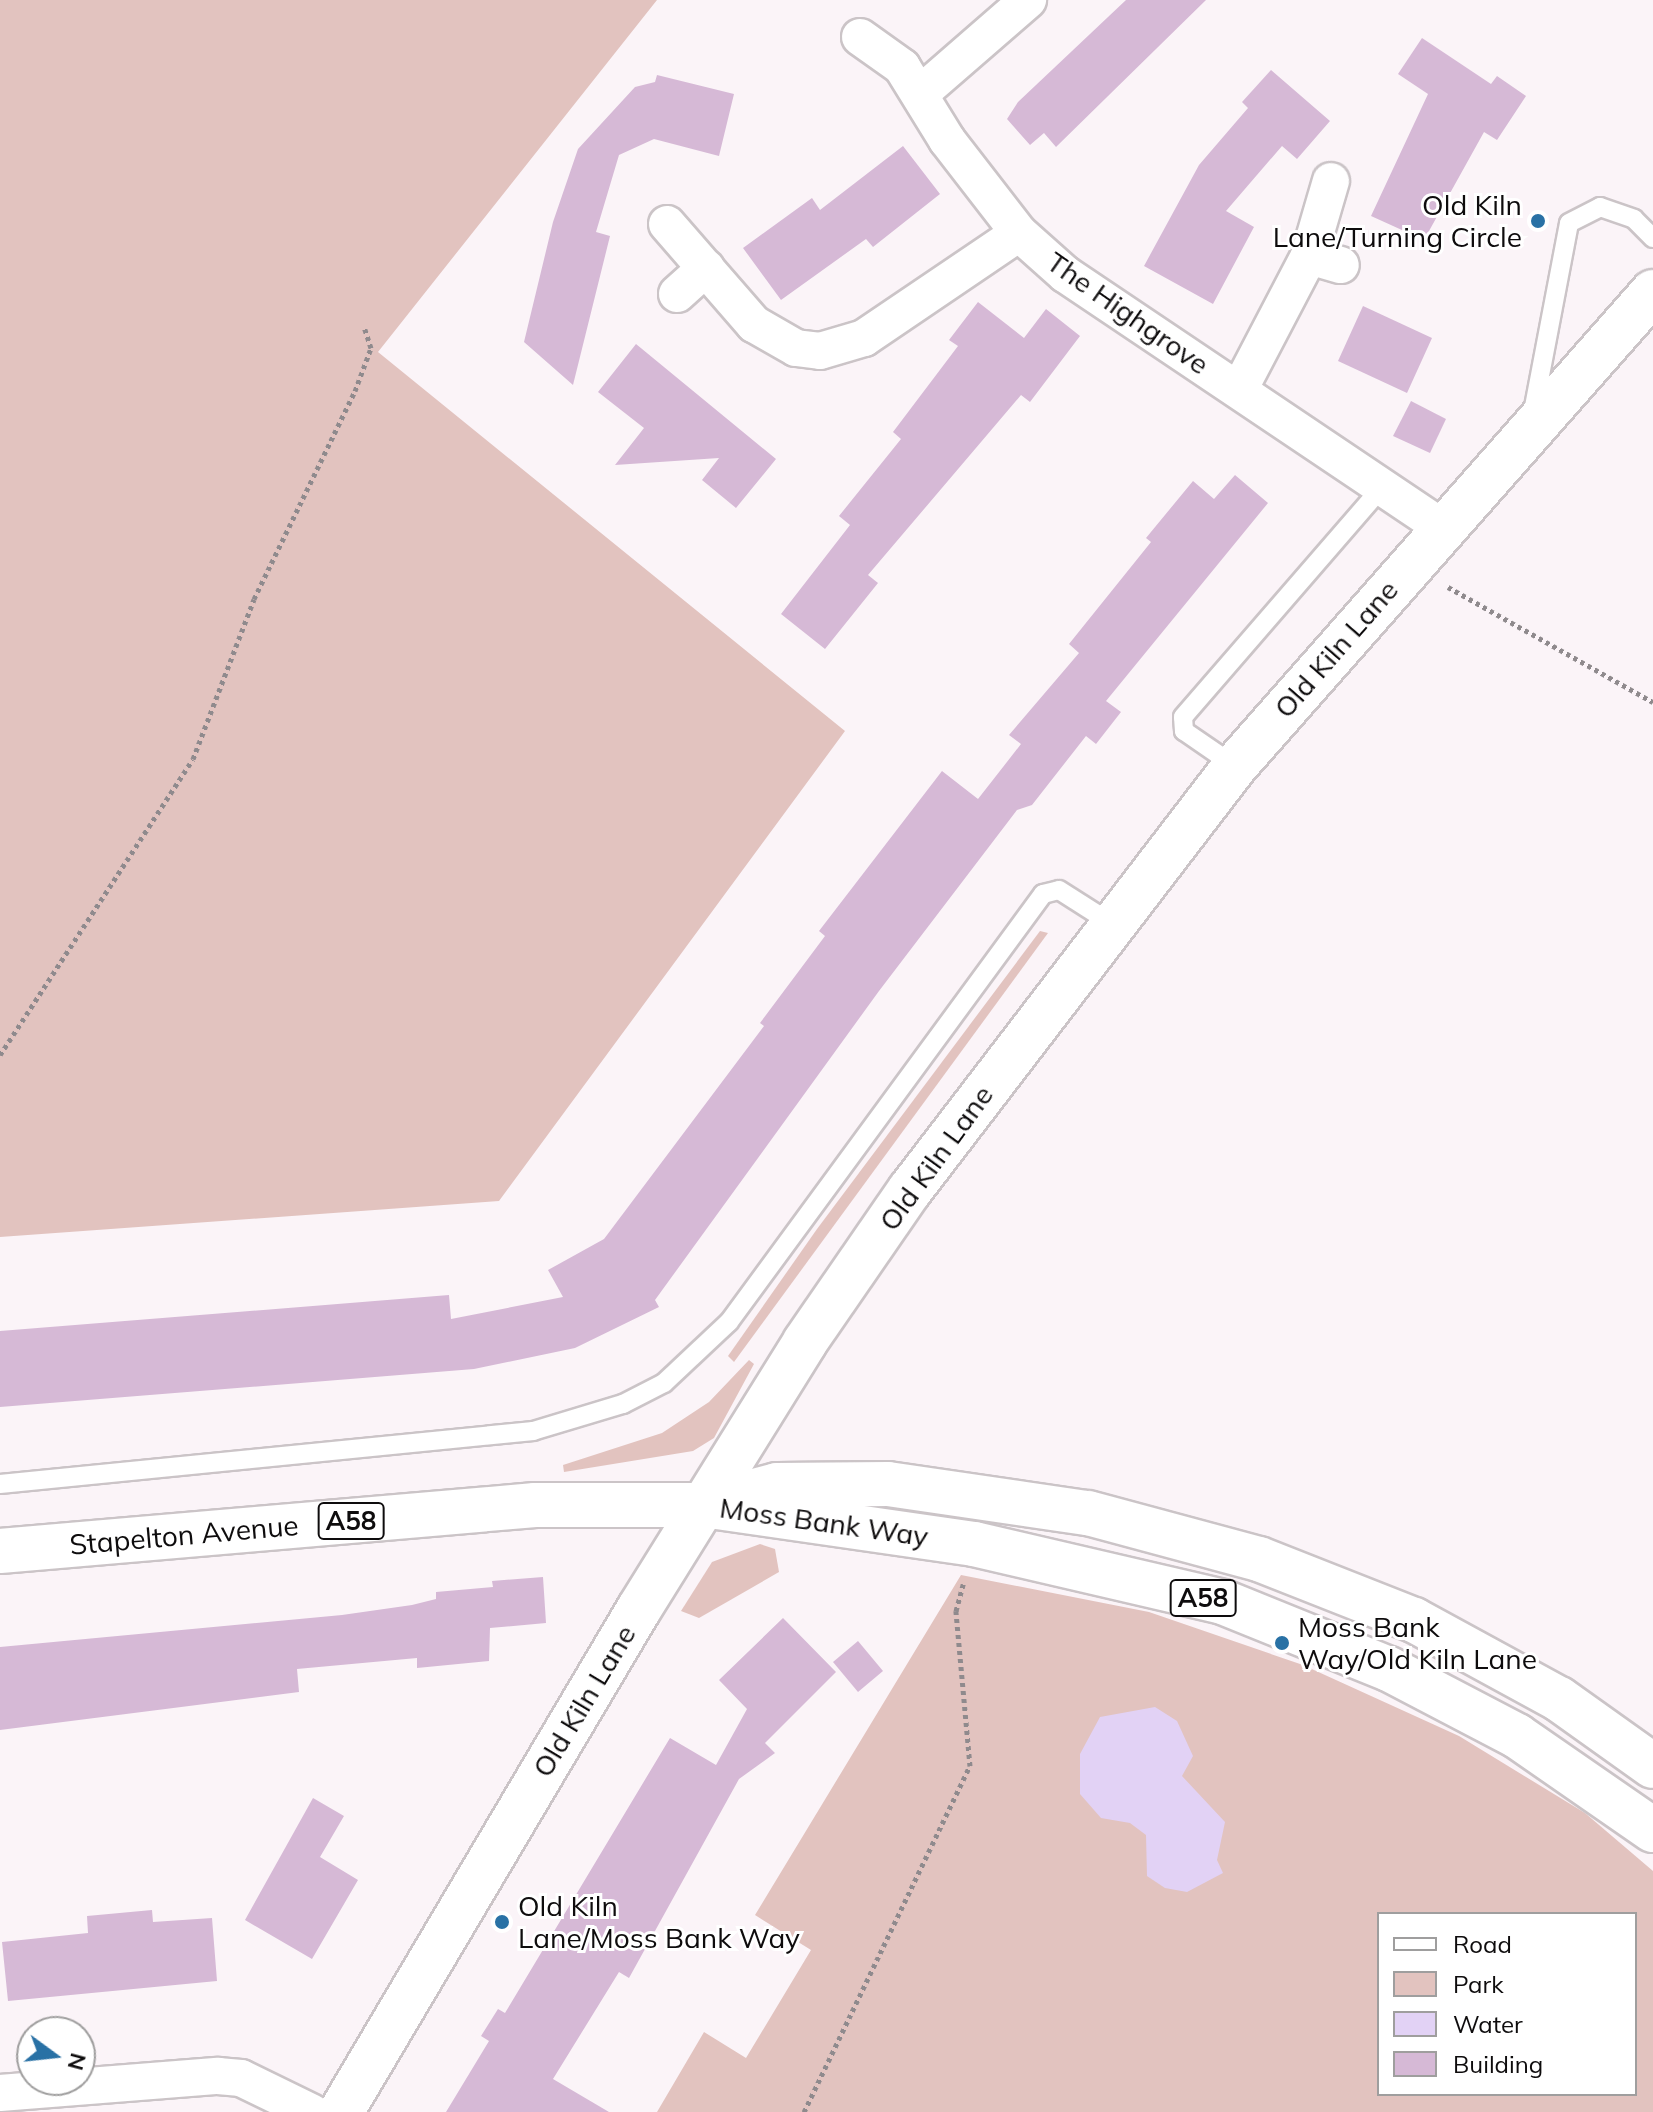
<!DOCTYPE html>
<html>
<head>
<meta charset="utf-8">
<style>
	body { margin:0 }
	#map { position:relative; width:1653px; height:2112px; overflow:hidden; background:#fbf4f8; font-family:Mulish,sans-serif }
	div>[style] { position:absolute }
	.green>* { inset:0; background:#e2c3bf }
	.water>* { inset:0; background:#e2d2f5 }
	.building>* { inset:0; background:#d6b9d6 }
	.path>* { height:5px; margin-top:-2.5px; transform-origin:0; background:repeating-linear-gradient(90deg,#8f8a8d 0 4px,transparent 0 8px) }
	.roads { filter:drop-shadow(2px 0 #cbc4c7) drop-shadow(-2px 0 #cbc4c7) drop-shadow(0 2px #cbc4c7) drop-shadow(0 -2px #cbc4c7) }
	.lane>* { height:18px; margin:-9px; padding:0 9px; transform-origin:9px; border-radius:9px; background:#fff }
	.street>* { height:36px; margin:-18px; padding:0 18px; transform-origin:18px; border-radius:18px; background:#fff }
	.secondary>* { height:44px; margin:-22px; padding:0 22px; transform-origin:22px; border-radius:22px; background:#fff }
	.highway>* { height:44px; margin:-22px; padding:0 22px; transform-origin:22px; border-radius:22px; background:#fff }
	.dots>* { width:22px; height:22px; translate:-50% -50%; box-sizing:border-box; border:4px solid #fff; border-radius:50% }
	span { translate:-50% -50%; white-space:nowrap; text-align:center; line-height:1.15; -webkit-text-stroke:6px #fff; paint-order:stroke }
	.shield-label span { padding:2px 6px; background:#fff; border:2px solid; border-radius:6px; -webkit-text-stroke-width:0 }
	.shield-label { font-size:26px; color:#0e0c0d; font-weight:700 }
	.poi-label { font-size:28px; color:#0e0c0d }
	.right { translate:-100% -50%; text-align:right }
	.left { translate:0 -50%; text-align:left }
	.street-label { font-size:28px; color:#0e0c0d }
	.legend { position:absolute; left:1377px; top:1912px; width:260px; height:184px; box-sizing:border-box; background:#fff; border:2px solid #9f9e9e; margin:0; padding:10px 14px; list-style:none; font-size:24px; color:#0e0c0d }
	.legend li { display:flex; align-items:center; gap:16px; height:40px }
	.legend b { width:40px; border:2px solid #9f9e9e }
	.north { position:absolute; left:16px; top:2016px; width:80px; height:80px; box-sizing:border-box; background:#fff; border:2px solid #9f9e9e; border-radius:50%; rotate:105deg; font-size:22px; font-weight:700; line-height:32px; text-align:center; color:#0e0c0d }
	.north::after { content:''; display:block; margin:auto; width:28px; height:36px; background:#2971a5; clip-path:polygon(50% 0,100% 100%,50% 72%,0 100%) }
</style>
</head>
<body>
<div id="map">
	<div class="green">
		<div style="clip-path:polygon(0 0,657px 0,378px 352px,845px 731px,499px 1201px,0 1237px)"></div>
		<div style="clip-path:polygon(1040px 931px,1048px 933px,734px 1362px,728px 1356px,817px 1229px)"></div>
		<div style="clip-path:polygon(749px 1360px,754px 1364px,714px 1438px,693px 1451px,564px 1472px,563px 1465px,662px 1433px,709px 1402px)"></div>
		<div style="clip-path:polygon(760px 1544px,775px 1549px,779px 1572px,699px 1618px,681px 1611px,712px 1562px)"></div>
		<div style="clip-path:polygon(evenodd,961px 1575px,1149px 1612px,1303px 1665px,1459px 1736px,1585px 1813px,1653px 1871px,1653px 2112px,657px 2112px,704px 2032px,746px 2058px,811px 1950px,755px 1915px,961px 1575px,1379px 1914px,1635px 1914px,1635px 2094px,1379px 2094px,1379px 1914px)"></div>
	</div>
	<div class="water">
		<div style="clip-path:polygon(1155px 1707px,1177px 1721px,1193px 1756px,1182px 1776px,1225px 1822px,1217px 1860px,1223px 1873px,1187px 1892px,1165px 1888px,1147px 1876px,1146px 1835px,1130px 1823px,1101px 1818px,1080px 1794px,1080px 1754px,1100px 1717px)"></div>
	</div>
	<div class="building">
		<div style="clip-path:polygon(1126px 0,1206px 0,1056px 147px,1044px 133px,1030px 145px,1007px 119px,1018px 102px)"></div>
		<div style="clip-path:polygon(1422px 38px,1491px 84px,1497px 76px,1526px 96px,1497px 140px,1484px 132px,1424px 240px,1371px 216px,1428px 94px,1398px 74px)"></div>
		<div style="clip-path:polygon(1271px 70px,1330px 121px,1297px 159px,1282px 146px,1226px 211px,1254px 227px,1213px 304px,1144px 266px,1199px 165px,1248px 108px,1242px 102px)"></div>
		<div style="clip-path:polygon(657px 75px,734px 94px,719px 156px,654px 139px,619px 155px,596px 232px,610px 236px,573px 385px,524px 342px,553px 222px,578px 149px,635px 87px,655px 82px)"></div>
		<div style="clip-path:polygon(903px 146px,940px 194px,873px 247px,866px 239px,781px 300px,743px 248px,812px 198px,820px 210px)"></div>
		<div style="clip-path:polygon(978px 302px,1024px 338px,1046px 309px,1080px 336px,1030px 402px,1021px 395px,868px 575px,878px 583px,825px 649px,781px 614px,850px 525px,839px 516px,901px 439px,893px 432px,958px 346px,949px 340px)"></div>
		<div style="clip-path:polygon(1363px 306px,1432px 338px,1407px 393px,1338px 361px)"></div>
		<div style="clip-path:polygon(636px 344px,776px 459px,736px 508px,702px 480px,719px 458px,615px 465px,644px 428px,598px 392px)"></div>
		<div style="clip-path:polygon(1411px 401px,1446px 419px,1430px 453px,1393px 436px)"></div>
		<div style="clip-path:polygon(1235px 475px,1268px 503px,1106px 701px,1121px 712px,1096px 744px,1086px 736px,1032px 805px,1017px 810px,879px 991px,655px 1300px,659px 1307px,575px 1348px,474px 1369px,0 1407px,0 1331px,449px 1295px,451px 1319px,563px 1297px,548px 1270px,604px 1239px,764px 1026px,760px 1023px,825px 936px,819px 931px,942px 771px,978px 799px,1021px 744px,1009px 735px,1079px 653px,1069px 644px,1151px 542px,1146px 538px,1193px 481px,1214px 499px)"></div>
		<div style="clip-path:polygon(543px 1577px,546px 1623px,490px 1628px,489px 1661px,417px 1668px,417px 1658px,297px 1669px,299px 1692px,0 1730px,0 1647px,342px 1615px,412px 1605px,436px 1599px,436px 1592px,493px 1587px,492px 1581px)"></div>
		<div style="clip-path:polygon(783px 1618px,836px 1672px,765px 1743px,775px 1753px,739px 1779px,629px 1978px,619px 1972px,553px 2079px,609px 2112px,446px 2112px,489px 2041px,481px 2036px,498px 2009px,505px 2013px,670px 1738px,716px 1765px,747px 1709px,719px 1680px)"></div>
		<div style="clip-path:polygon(858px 1641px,883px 1671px,858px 1692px,833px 1662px)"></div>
		<div style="clip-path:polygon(313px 1798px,344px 1816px,320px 1857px,358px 1880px,312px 1959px,245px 1920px)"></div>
		<div style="clip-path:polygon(152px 1910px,153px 1922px,212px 1918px,217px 1981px,8px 2001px,2px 1942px,88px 1933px,87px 1916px)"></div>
	</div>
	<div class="path">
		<div style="left:1448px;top:587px;width:235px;rotate:29.3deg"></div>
		<div style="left:0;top:1055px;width:353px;rotate:-56.9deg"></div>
		<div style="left:193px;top:759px;width:171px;rotate:-69.1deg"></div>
		<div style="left:254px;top:599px;width:231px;rotate:-64.1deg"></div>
		<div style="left:355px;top:391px;width:46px;rotate:-69.6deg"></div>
		<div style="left:371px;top:348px;width:23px;rotate:-108deg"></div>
		<div style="left:804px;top:2112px;width:384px;rotate:-64.4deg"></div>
		<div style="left:970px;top:1766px;width:156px;rotate:-95.2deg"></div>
		<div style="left:956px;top:1611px;width:28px;rotate:-75deg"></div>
	</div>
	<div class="roads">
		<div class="lane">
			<div style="left:1533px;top:412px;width:192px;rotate:-79.2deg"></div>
			<div style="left:1569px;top:223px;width:35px;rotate:-27deg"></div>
			<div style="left:1600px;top:207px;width:36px;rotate:19deg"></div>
			<div style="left:1634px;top:219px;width:27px;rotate:45deg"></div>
			<div style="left:1235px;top:766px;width:62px;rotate:-145.5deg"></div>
			<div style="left:1184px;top:731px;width:14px;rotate:-94deg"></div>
			<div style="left:1183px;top:717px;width:306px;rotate:-49.1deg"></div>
			<div style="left:0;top:1484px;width:536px;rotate:-5.68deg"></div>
			<div style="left:533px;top:1431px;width:94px;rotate:-16.7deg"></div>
			<div style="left:623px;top:1404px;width:46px;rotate:-27.1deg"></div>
			<div style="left:664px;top:1383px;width:89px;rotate:-43.2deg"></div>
			<div style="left:729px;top:1322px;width:531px;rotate:-53.73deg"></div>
			<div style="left:1043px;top:894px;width:16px;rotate:-14deg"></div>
			<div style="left:1059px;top:890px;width:62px;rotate:32.4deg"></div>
		</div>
		<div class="street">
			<div style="left:860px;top:37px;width:52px;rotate:35.5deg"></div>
			<div style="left:902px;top:67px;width:86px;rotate:58.3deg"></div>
			<div style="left:947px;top:140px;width:118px;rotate:52.3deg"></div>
			<div style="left:1019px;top:233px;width:62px;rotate:41.7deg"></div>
			<div style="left:1065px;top:274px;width:453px;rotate:33.9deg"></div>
			<div style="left:921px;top:93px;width:142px;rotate:-41deg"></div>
			<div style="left:667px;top:224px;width:133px;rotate:49deg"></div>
			<div style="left:754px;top:324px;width:48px;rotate:29.7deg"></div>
			<div style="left:796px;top:348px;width:24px;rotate:7deg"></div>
			<div style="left:820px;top:351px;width:46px;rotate:-16.5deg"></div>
			<div style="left:864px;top:338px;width:187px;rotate:-34.1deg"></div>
			<div style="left:1309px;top:256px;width:33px;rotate:16deg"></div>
			<div style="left:677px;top:294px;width:39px;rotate:-42deg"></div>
			<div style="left:1239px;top:390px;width:151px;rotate:-62.4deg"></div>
			<div style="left:1309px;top:256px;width:78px;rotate:-73.7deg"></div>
			<div style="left:0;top:2093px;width:219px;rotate:-4.5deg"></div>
			<div style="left:218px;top:2076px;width:23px;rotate:5deg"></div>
			<div style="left:241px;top:2078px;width:78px;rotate:25.9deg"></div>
		</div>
		<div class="secondary">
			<div style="left:341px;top:2112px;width:585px;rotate:-59.36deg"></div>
			<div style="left:639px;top:1609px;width:314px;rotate:-58.1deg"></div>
			<div style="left:805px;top:1342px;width:185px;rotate:-55.4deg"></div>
			<div style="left:910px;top:1190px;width:534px;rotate:-52.53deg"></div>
			<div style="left:1235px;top:766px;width:632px;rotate:-48.59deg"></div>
		</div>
		<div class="highway">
			<div style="left:717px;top:1501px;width:62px;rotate:-14.9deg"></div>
			<div style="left:777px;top:1485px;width:111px;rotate:-0.5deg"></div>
			<div style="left:888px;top:1484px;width:202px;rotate:8.3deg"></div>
			<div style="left:1088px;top:1513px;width:177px;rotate:15.1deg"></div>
			<div style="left:1259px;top:1559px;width:167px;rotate:21.5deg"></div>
			<div style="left:1414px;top:1620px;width:165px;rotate:28.6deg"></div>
			<div style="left:1559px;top:1699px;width:115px;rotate:35.5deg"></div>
			<div style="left:0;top:1551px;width:537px;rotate:-4.91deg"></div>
			<div style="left:535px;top:1505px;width:168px"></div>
			<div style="left:703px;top:1505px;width:274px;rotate:8.2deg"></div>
			<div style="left:974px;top:1544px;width:256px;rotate:13.1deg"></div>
			<div style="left:1223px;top:1602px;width:179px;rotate:22deg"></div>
			<div style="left:1389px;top:1669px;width:144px;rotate:27.6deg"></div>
			<div style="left:1517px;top:1736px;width:165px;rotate:34.7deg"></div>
		</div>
	</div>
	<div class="dots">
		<div style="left:1538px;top:221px;background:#2971a5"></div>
		<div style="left:1282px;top:1643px;background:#2971a5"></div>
		<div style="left:502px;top:1922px;background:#2971a5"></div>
	</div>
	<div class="shield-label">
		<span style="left:351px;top:1521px">A58</span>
		<span style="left:1203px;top:1598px">A58</span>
	</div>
	<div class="poi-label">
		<span class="right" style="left:1522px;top:221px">Old Kiln<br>Lane/Turning Circle</span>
		<span class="left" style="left:1298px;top:1643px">Moss Bank<br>Way/Old Kiln Lane</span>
		<span class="left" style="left:518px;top:1922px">Old Kiln<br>Lane/Moss Bank Way</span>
	</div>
	<div class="street-label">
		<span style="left:1128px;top:313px;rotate:35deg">The Highgrove</span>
		<span style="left:1336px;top:649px;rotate:-49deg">Old Kiln Lane</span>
		<span style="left:936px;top:1158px;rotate:-54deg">Old Kiln Lane</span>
		<span style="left:824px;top:1522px;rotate:8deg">Moss Bank Way</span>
		<span style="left:184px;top:1535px;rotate:-5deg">Stapelton Avenue</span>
		<span style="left:584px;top:1701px;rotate:-59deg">Old Kiln Lane</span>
	</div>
	<ul class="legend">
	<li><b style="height:10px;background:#fff"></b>Road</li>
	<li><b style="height:22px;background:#e2c3bf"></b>Park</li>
	<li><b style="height:22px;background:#e2d2f5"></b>Water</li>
	<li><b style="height:22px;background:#d6b9d6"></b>Building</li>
	</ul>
	<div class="north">N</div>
</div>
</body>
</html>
